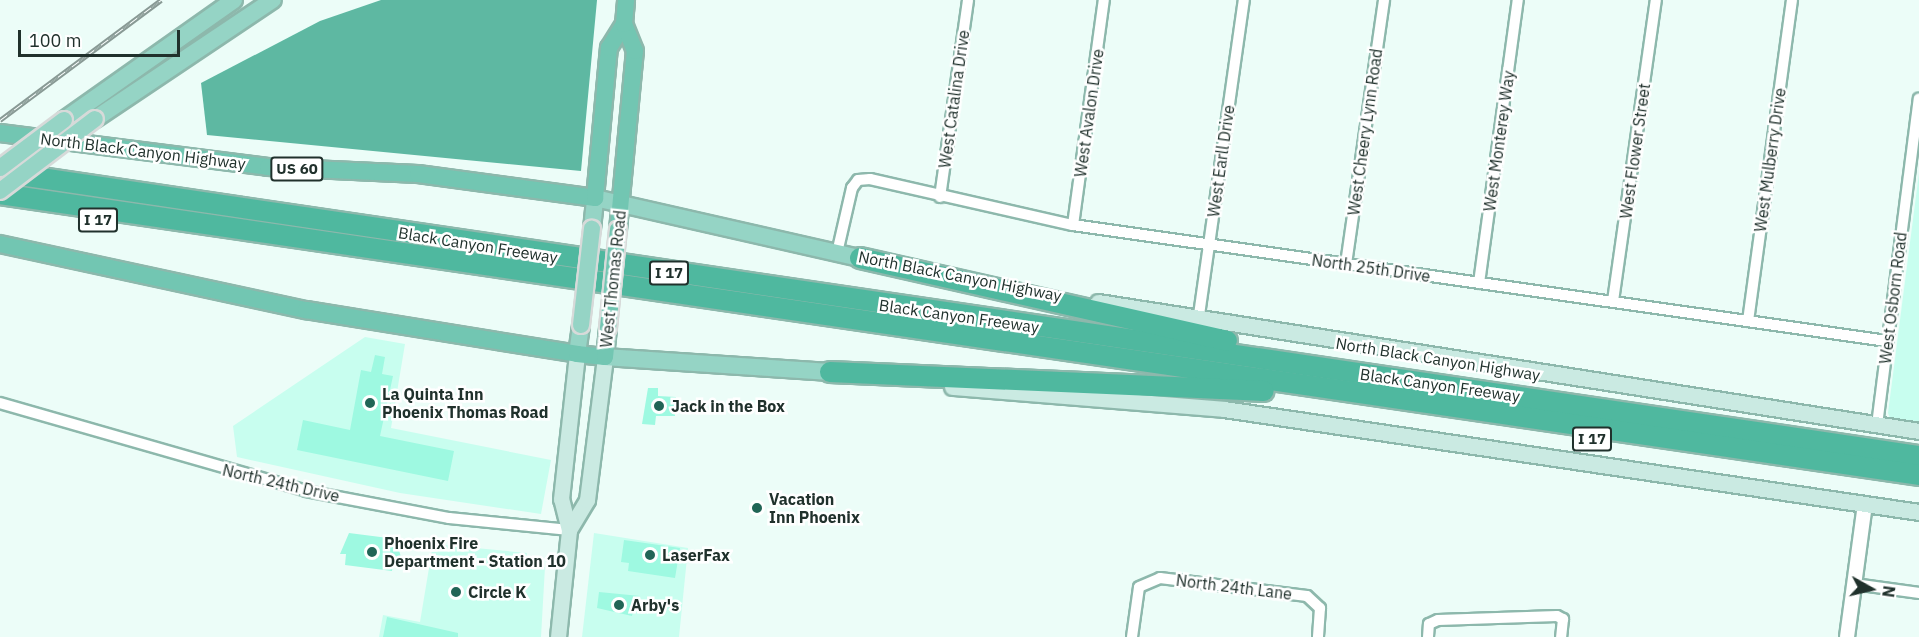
<!DOCTYPE html>
<html>
<head>
<meta charset="utf-8">
<style>
	body { margin:0 }
	#map { position:relative; width:1919px; height:637px; overflow:hidden; background:#ecfdf8; font-family:"IBM Plex Sans",sans-serif }
	div>[style] { position:absolute }
	.built>* { inset:0; background:#c8feef }
	.water>* { inset:0; background:#5eb8a2 }
	.building>* { inset:0; background:#9ef9e1 }
	.roads { filter:drop-shadow(2px 0 #8db8ac) drop-shadow(-2px 0 #8db8ac) drop-shadow(0 2px #8db8ac) drop-shadow(0 -2px #8db8ac) }
	.minor>* { height:10px; margin:-5px; padding:0 5px; transform-origin:5px; border-radius:5px; background:#fff }
	.tertiary>* { height:14px; margin:-7px; padding:0 7px; transform-origin:7px; border-radius:7px; background:#fff }
	.secondary>* { height:15px; margin:-7.5px; padding:0 7.5px; transform-origin:7.5px; border-radius:7.5px; background:#caeae2 }
	.primary>* { height:16px; margin:-8px; padding:0 8px; transform-origin:8px; border-radius:8px; background:#95d4c5 }
	.trunk>* { height:16px; margin:-8px; padding:0 8px; transform-origin:8px; border-radius:8px; background:#72c6b2 }
	.motorway>* { height:20px; margin:-10px; padding:0 10px; transform-origin:10px; border-radius:10px; background:#4fb89f }
	.rail>* { height:5px; margin-top:-2.5px; transform-origin:0; background:repeating-linear-gradient(90deg,#fff 0 9px,#899a95 0 18px); box-sizing:border-box; border-block:2px solid #899a95 }
	.bridges { filter:drop-shadow(2px 0 #d7dad9) drop-shadow(-2px 0 #d7dad9) drop-shadow(0 2px #d7dad9) drop-shadow(0 -2px #d7dad9) }
	.primary-bridge>* { height:16px; margin:-8px; padding:0 8px; transform-origin:8px; border-radius:8px; background:#95d4c5 }
	.trunk-bridge>* { height:16px; margin:-8px; padding:0 8px; transform-origin:8px; border-radius:8px; background:#72c6b2 }
	.dots>* { width:16px; height:16px; translate:-50% -50%; box-sizing:border-box; border:3px solid #fff; border-radius:50% }
	span { translate:-50% -50%; white-space:nowrap; text-align:center; line-height:1.15; -webkit-text-stroke:5px #fff; paint-order:stroke }
	.shield-label span { padding:2px 4px; background:#fff; border:2px solid; border-radius:4px; -webkit-text-stroke-width:0 }
	.shield-label { font-size:15px; color:#20312c; font-weight:700 }
	.street-label { font-size:16px; color:#20312c }
	.poi-label { font-size:16px; color:#20312c; font-weight:700 }
	.left { translate:0 -50%; text-align:left }
	.north { position:absolute; left:1841px; top:559px; width:60px; height:60px; -webkit-text-stroke:4px #fff; paint-order:stroke; rotate:98deg; font-size:16px; font-weight:700; line-height:24px; text-align:center; color:#20312c }
	.north::after { content:''; display:block; margin:auto; width:21px; height:27px; background:#20312c; clip-path:polygon(50% 0,100% 100%,50% 72%,0 100%) }
	.scale { position:absolute; left:18px; top:30px; width:162px; height:27px; box-sizing:border-box; border:3px solid #20312c; border-top:0; padding-left:8px; font-size:18px; line-height:21px; white-space:nowrap; color:#20312c; -webkit-text-stroke:4px #fff; paint-order:stroke }
</style>
</head>
<body>
<div id="map">
	<div class="built">
		<div style="clip-path:polygon(1919px 173px,1919px 426px,1891px 421px,1888px 413px)"></div>
		<div style="clip-path:polygon(365px 337px,405px 344px,391px 428px,551px 460px,541px 514px,400px 493px,237px 457px,233px 426px)"></div>
		<div style="clip-path:polygon(594px 533px,688px 548px,679px 637px,582px 637px)"></div>
		<div style="clip-path:polygon(433px 544px,527px 553px,524px 566px,545px 567px,541px 637px,379px 637px,383px 615px,420px 622px)"></div>
	</div>
	<div class="water">
		<div style="clip-path:polygon(381px 0,597px 0,581px 171px,207px 135px,201px 83px,320px 21px)"></div>
	</div>
	<div class="building">
		<div style="clip-path:polygon(375px 355px,385px 357px,382px 374px,393px 376px,380px 436px,454px 451px,448px 481px,297px 450px,303px 420px,350px 430px,361px 370px,371px 372px)"></div>
		<div style="clip-path:polygon(648px 388px,658px 388px,658px 396px,676px 397px,675px 416px,656px 416px,655px 425px,642px 424px)"></div>
		<div style="clip-path:polygon(349px 533px,396px 539px,402px 561px,393px 561px,392px 571px,345px 565px,346px 554px,340px 554px)"></div>
		<div style="clip-path:polygon(624px 540px,680px 548px,675px 578px,628px 571px,629px 563px,621px 562px)"></div>
		<div style="clip-path:polygon(599px 592px,640px 596px,639px 607px,634px 606px,632px 616px,597px 608px)"></div>
		<div style="clip-path:polygon(387px 617px,458px 633px,458px 637px,383px 637px)"></div>
	</div>
	<div class="roads">
		<div class="minor">
			<div style="left:940px;top:197px;width:199px;rotate:-81.9deg"></div>
			<div style="left:1073px;top:225px;width:227px;rotate:-82.2deg"></div>
			<div style="left:837px;top:253px;width:67px;rotate:-77deg"></div>
			<div style="left:852px;top:188px;width:10px;rotate:-53deg"></div>
			<div style="left:858px;top:180px;width:12px;rotate:-5deg"></div>
			<div style="left:870px;top:179px;width:208px;rotate:12.8deg"></div>
			<div style="left:1073px;top:225px;width:822px;rotate:8.11deg"></div>
			<div style="left:1346px;top:264px;width:267px;rotate:-81.8deg"></div>
			<div style="left:1479px;top:283px;width:286px;rotate:-82.2deg"></div>
			<div style="left:1613px;top:301px;width:304px;rotate:-81.9deg"></div>
			<div style="left:1748px;top:321px;width:324px;rotate:-82.2deg"></div>
			<div style="left:1198px;top:322px;width:325px;rotate:-81.9deg"></div>
			<div style="left:0;top:403px;width:318px;rotate:16deg"></div>
			<div style="left:306px;top:491px;width:146px;rotate:10.7deg"></div>
			<div style="left:449px;top:518px;width:121px;rotate:5.7deg"></div>
			<div style="left:1877px;top:425px;width:329px;rotate:-82.7deg"></div>
			<div style="left:1854px;top:584px;width:66px;rotate:7.9deg"></div>
			<div style="left:1132px;top:637px;width:50px;rotate:-82deg"></div>
			<div style="left:1139px;top:587px;width:23px;rotate:-23deg"></div>
			<div style="left:1160px;top:578px;width:148px;rotate:7deg"></div>
			<div style="left:1307px;top:596px;width:18px;rotate:43deg"></div>
			<div style="left:1320px;top:608px;width:29px;rotate:94deg"></div>
			<div style="left:1428px;top:637px;width:13px;rotate:-86deg"></div>
			<div style="left:1429px;top:624px;width:10px;rotate:-24deg"></div>
			<div style="left:1438px;top:620px;width:119px;rotate:-1.9deg"></div>
			<div style="left:1557px;top:616px;width:7px;rotate:27deg"></div>
			<div style="left:1563px;top:619px;width:18px;rotate:96deg"></div>
		</div>
		<div class="tertiary">
			<div style="left:1847px;top:637px;width:134px;rotate:-82.3deg"></div>
		</div>
		<div class="secondary">
			<div style="left:1098px;top:302px;width:831px;rotate:8.93deg"></div>
			<div style="left:952px;top:387px;width:273px;rotate:4.6deg"></div>
			<div style="left:1224px;top:409px;width:703px;rotate:8.43deg"></div>
			<div style="left:569px;top:530px;width:35px;rotate:-59deg"></div>
			<div style="left:587px;top:500px;width:144px;rotate:-82.8deg"></div>
			<div style="left:558px;top:637px;width:108px;rotate:-84.1deg"></div>
			<div style="left:569px;top:530px;width:32px;rotate:-104deg"></div>
			<div style="left:561px;top:499px;width:146px;rotate:-83.7deg"></div>
		</div>
		<div class="primary">
			<div style="left:95px;top:119px;width:214px;rotate:-33.8deg"></div>
			<div style="left:64px;top:120px;width:208px;rotate:-35.2deg"></div>
			<div style="left:592px;top:229px;width:31px;rotate:-84deg"></div>
			<div style="left:595px;top:198px;width:272px;rotate:12.8deg"></div>
			<div style="left:577px;top:354px;width:29px;rotate:-82deg"></div>
			<div style="left:605px;top:357px;width:225px;rotate:3.8deg"></div>
		</div>
		<div class="trunk">
			<div style="left:0;top:133px;width:270px;rotate:7.2deg"></div>
			<div style="left:268px;top:167px;width:150px;rotate:2.7deg"></div>
			<div style="left:418px;top:174px;width:179px;rotate:7.7deg"></div>
			<div style="left:595px;top:198px;width:151px;rotate:-84.7deg"></div>
			<div style="left:609px;top:48px;width:28px;rotate:-58deg"></div>
			<div style="left:618px;top:230px;width:180px;rotate:-84.6deg"></div>
			<div style="left:635px;top:51px;width:29px;rotate:-112deg"></div>
			<div style="left:624px;top:24px;width:24px;rotate:-85deg"></div>
			<div style="left:0;top:244px;width:313px;rotate:12.2deg"></div>
			<div style="left:306px;top:310px;width:275px;rotate:9.2deg"></div>
			<div style="left:577px;top:354px;width:28px;rotate:6deg"></div>
			<div style="left:605px;top:357px;width:29px;rotate:-84deg"></div>
		</div>
		<div class="motorway">
			<div style="left:0;top:172px;width:1940px;rotate:8.42deg"></div>
			<div style="left:0;top:194px;width:1939px;rotate:8.33deg"></div>
			<div style="left:860px;top:258px;width:376px;rotate:12.7deg"></div>
			<div style="left:830px;top:372px;width:434px;rotate:2.5deg"></div>
		</div>
	</div>
	<div class="rail">
		<div style="left:0;top:120px;width:201px;rotate:-36.7deg"></div>
	</div>
	<div class="bridges">
		<div class="primary-bridge">
			<div style="left:0;top:168px;width:80px;rotate:-36.9deg"></div>
			<div style="left:0;top:191px;width:119px;rotate:-37.2deg"></div>
			<div style="left:581px;top:325px;width:97px;rotate:-83.5deg"></div>
		</div>
		<div class="trunk-bridge">
			<div style="left:608px;top:328px;width:99px;rotate:-84.2deg"></div>
		</div>
	</div>
	<div class="dots">
		<div style="left:370px;top:403px;background:#216556"></div>
		<div style="left:659px;top:406px;background:#216556"></div>
		<div style="left:757px;top:508px;background:#216556"></div>
		<div style="left:372px;top:552px;background:#216556"></div>
		<div style="left:650px;top:555px;background:#216556"></div>
		<div style="left:456px;top:592px;background:#216556"></div>
		<div style="left:619px;top:605px;background:#216556"></div>
	</div>
	<div class="shield-label">
		<span style="left:297px;top:169px">US 60</span>
		<span style="left:98px;top:220px">I 17</span>
		<span style="left:669px;top:273px">I 17</span>
		<span style="left:1592px;top:439px">I 17</span>
	</div>
	<div class="street-label">
		<span style="left:954px;top:99px;rotate:-82deg">West Catalina Drive</span>
		<span style="left:1089px;top:113px;rotate:-82deg">West Avalon Drive</span>
		<span style="left:1365px;top:132px;rotate:-82deg">West Cheery Lynn Road</span>
		<span style="left:1499px;top:141px;rotate:-82deg">West Monterey Way</span>
		<span style="left:143px;top:151px;rotate:7deg">North Black Canyon Highway</span>
		<span style="left:1635px;top:151px;rotate:-82deg">West Flower Street</span>
		<span style="left:1770px;top:160px;rotate:-82deg">West Mulberry Drive</span>
		<span style="left:1221px;top:161px;rotate:-82deg">West Earll Drive</span>
		<span style="left:478px;top:245px;rotate:9deg">Black Canyon Freeway</span>
		<span style="left:1371px;top:268px;rotate:8deg">North 25th Drive</span>
		<span style="left:960px;top:276px;rotate:11deg">North Black Canyon Highway</span>
		<span style="left:613px;top:279px;rotate:-84deg">West Thomas Road</span>
		<span style="left:1893px;top:298px;rotate:-83deg">West Osborn Road</span>
		<span style="left:959px;top:316px;rotate:8deg">Black Canyon Freeway</span>
		<span style="left:1438px;top:359px;rotate:9deg">North Black Canyon Highway</span>
		<span style="left:1440px;top:385px;rotate:8deg">Black Canyon Freeway</span>
		<span style="left:281px;top:483px;rotate:13deg">North 24th Drive</span>
		<span style="left:1234px;top:587px;rotate:7deg">North 24th Lane</span>
	</div>
	<div class="poi-label">
		<span class="left" style="left:382px;top:403px">La Quinta Inn<br>Phoenix Thomas Road</span>
		<span class="left" style="left:671px;top:406px">Jack in the Box</span>
		<span class="left" style="left:769px;top:508px">Vacation<br>Inn Phoenix</span>
		<span class="left" style="left:384px;top:552px">Phoenix Fire<br>Department - Station 10</span>
		<span class="left" style="left:662px;top:555px">LaserFax</span>
		<span class="left" style="left:468px;top:592px">Circle K</span>
		<span class="left" style="left:631px;top:605px">Arby's</span>
	</div>
	<div class="north">N</div>
	<div class="scale">100 m</div>
</div>
</body>
</html>
